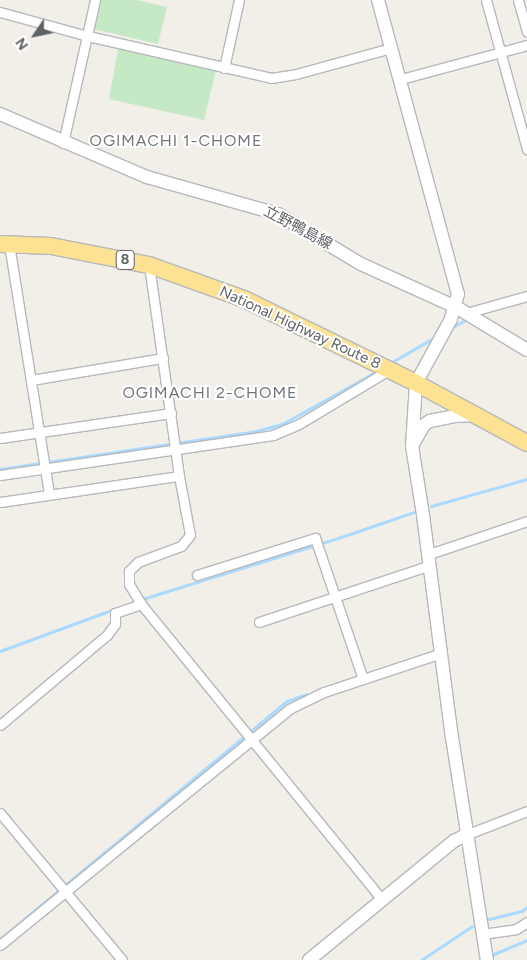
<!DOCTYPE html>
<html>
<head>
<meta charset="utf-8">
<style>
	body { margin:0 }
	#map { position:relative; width:527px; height:960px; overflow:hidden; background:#f1efe8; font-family:Figtree,"Noto Sans JP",sans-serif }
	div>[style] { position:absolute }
	.green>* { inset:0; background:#c5e8c5 }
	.stream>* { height:3px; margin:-1.5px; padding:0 1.5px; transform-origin:1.5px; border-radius:1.5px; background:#aadaff }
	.roads { filter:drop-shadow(1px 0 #b5b8bc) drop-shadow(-1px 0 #b5b8bc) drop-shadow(0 1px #b5b8bc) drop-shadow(0 -1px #b5b8bc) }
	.street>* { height:9px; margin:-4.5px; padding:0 4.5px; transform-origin:4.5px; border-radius:4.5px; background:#fff }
	.secondary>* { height:12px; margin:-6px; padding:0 6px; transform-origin:6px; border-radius:6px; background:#fff }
	.highway>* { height:16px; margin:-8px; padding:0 8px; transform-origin:8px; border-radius:8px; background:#fde293 }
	span { translate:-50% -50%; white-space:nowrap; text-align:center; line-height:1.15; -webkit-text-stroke:4px #fff; paint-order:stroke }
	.shield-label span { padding:1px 4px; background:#fff; border:1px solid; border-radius:4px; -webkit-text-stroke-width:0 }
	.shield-label { font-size:14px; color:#5f6368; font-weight:700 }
	.street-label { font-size:15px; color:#5f6368 }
	.neighbourhood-label { font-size:16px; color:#70757a; letter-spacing:1px }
	.north { position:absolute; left:10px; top:10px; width:50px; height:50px; -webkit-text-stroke:4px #fff; paint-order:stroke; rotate:236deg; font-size:14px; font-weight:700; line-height:20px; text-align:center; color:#5f6368 }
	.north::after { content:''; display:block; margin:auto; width:18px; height:22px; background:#5f6368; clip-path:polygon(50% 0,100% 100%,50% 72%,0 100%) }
</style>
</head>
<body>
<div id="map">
	<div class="green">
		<div style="clip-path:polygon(99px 0,137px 0,167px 7px,158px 44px,93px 29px)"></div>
		<div style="clip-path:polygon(119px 44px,217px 66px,204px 120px,109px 99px)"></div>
	</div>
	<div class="stream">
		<div style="left:451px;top:328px;width:18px;rotate:-29deg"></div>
		<div style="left:390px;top:363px;width:54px;rotate:-29.9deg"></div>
		<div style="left:0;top:469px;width:259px;rotate:-8.4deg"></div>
		<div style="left:256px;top:431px;width:27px;rotate:-15deg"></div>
		<div style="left:282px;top:424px;width:111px;rotate:-29.1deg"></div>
		<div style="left:431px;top:506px;width:100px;rotate:-15.7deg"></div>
		<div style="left:139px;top:600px;width:208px;rotate:-17.3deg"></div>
		<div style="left:338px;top:538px;width:80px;rotate:-18.9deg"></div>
		<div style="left:0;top:651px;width:121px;rotate:-20.2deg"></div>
		<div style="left:489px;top:919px;width:34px;rotate:-14deg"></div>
		<div style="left:522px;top:911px;width:6px;rotate:-39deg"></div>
		<div style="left:0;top:939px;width:373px;rotate:-39.7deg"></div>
		<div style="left:287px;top:701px;width:20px;rotate:-20deg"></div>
		<div style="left:489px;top:956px;width:41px;rotate:-22.8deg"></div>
		<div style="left:421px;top:960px;width:61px;rotate:-33.7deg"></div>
	</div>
	<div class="roads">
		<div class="street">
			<div style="left:486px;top:0;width:155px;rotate:74.6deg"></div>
			<div style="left:518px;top:0;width:33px;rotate:74deg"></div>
			<div style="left:0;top:12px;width:91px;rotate:15.3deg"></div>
			<div style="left:88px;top:36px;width:188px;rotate:12.9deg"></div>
			<div style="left:271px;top:78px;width:25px;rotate:-9deg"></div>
			<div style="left:296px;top:74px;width:98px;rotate:-15.3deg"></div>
			<div style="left:224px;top:68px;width:70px;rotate:-77.6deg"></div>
			<div style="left:401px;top:79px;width:131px;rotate:-15.1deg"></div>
			<div style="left:63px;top:143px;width:147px;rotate:-77.4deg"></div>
			<div style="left:9px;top:244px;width:254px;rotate:80.9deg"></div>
			<div style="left:149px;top:265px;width:213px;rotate:81.9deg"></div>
			<div style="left:179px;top:476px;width:60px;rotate:79.4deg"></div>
			<div style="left:190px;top:535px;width:14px;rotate:129deg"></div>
			<div style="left:181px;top:546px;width:46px;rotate:159.6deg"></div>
			<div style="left:138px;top:562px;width:13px;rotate:135deg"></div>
			<div style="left:129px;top:571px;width:13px;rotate:90deg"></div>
			<div style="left:129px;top:584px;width:23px;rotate:59deg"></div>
			<div style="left:141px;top:604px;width:382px;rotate:50.8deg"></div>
			<div style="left:466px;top:313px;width:63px;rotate:-15.6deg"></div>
			<div style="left:31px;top:380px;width:134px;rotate:-9.5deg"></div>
			<div style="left:0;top:438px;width:173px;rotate:-8.3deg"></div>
			<div style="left:0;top:475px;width:276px;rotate:-8.3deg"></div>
			<div style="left:273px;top:435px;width:28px;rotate:-23deg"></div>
			<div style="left:299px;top:424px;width:105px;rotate:-31deg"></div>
			<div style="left:0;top:502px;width:181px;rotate:-8.3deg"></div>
			<div style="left:429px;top:554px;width:103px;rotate:-18.6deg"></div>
			<div style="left:197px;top:575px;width:124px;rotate:-17.4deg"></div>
			<div style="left:315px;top:538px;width:149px;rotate:71.2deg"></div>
			<div style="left:259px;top:622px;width:180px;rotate:-18.4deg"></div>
			<div style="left:0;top:725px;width:140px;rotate:-40.1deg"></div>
			<div style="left:107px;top:635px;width:14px;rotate:-54deg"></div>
			<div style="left:115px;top:624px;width:11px;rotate:-90deg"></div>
			<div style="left:115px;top:613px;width:28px;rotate:-19deg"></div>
			<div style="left:0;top:813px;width:191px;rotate:50.3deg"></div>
			<div style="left:468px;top:834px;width:63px;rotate:-21.3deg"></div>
			<div style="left:482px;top:934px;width:34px;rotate:-8deg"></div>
			<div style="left:516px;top:929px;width:13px;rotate:-32deg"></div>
			<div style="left:0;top:945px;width:373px;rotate:-39.2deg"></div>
			<div style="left:289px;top:709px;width:39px;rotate:-26deg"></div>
			<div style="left:324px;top:692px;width:123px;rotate:-18.4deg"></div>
		</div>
		<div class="secondary">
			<div style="left:378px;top:0;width:305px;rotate:74.8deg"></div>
			<div style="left:458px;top:294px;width:26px;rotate:106deg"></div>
			<div style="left:451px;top:319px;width:73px;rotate:118.7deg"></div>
			<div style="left:416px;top:383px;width:63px;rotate:93.6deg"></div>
			<div style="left:412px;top:446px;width:70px;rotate:80.9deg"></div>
			<div style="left:423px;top:515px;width:224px;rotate:82.6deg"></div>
			<div style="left:452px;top:737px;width:226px;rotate:81.1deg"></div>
			<div style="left:0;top:114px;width:160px;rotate:23.2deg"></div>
			<div style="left:147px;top:177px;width:136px;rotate:15.8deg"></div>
			<div style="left:278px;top:214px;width:97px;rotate:31.1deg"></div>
			<div style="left:361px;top:264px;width:104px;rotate:24.4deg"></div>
			<div style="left:456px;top:307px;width:83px;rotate:31.2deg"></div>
			<div style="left:413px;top:444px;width:22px;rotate:-60deg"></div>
			<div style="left:424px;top:425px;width:7px;rotate:-34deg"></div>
			<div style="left:430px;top:421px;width:25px;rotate:-11deg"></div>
			<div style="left:455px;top:416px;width:21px;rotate:-3deg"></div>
			<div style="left:309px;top:960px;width:188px;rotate:-39.4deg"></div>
			<div style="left:454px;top:841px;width:16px;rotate:-27deg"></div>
		</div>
		<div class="highway">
			<div style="left:0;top:244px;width:51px;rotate:2.2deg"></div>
			<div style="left:51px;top:246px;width:100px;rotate:11deg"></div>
			<div style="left:149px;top:265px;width:101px;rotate:19.7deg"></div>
			<div style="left:244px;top:299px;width:191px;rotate:26deg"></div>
			<div style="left:416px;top:383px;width:126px;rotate:28.4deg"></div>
		</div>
	</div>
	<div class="shield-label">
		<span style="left:125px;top:260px">8</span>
	</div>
	<div class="street-label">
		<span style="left:298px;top:228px;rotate:28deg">立野鴨島線</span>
		<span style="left:300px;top:328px;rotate:25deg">National Highway Route 8</span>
	</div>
	<div class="neighbourhood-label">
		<span style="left:176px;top:141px">OGIMACHI 1-CHOME</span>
		<span style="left:210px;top:393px">OGIMACHI 2-CHOME</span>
	</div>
	<div class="north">N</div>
</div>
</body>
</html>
